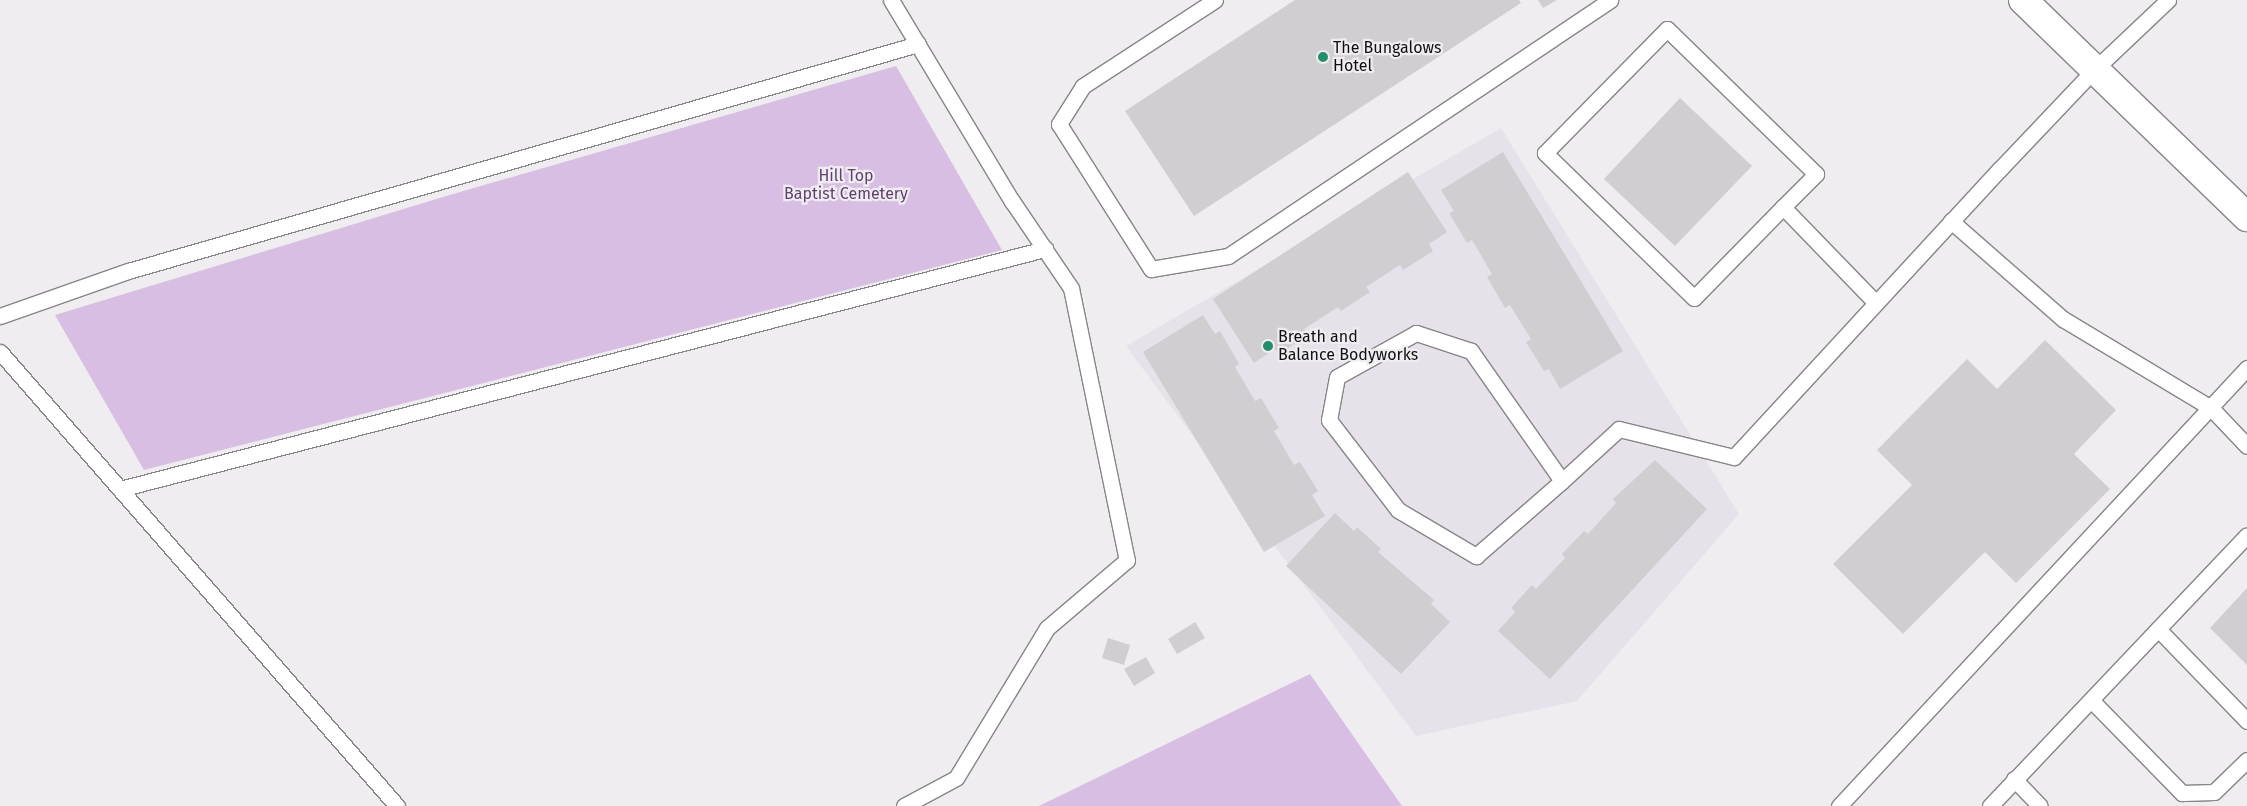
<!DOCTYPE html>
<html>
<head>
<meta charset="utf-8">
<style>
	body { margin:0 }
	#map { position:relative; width:2247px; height:806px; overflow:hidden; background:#efedf0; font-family:"Fira Sans",sans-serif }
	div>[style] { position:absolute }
	.built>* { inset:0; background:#e7e1ea }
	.green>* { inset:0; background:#d7bee2 }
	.building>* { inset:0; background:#d0ced1 }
	.roads { filter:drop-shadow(1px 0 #878588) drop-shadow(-1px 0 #878588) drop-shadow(0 1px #878588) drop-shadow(0 -1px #878588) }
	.lane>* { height:15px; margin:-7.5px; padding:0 7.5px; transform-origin:7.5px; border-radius:7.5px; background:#fff }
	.primary>* { height:28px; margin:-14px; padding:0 14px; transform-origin:14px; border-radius:14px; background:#fff }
	.dots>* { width:14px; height:14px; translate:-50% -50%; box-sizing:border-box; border:2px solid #efedf0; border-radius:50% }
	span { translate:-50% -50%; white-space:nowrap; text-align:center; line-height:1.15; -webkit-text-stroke:4.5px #efedf0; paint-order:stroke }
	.poi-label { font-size:16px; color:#111011 }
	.left { translate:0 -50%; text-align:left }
	.park-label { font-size:16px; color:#623f71 }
</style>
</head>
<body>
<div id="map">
	<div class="built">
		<div style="clip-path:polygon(1501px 128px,1739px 514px,1577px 701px,1416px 736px,1126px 346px)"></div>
	</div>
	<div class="green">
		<div style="clip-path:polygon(896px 66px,1002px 250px,144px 470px,55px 315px,443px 197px)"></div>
		<div style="clip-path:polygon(1310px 674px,1402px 806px,1039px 806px)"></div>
	</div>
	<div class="building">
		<div style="clip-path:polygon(1295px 0,1519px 0,1521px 3px,1194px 216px,1125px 111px)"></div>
		<div style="clip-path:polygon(1538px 0,1557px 0,1543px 8px)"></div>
		<div style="clip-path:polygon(1680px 98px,1752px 166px,1675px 246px,1604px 179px)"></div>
		<div style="clip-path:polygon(1503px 152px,1623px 351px,1560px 389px,1549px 369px,1544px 371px,1526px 342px,1531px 339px,1510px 305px,1505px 308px,1487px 277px,1492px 274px,1472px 240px,1467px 243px,1449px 213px,1454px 211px,1441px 190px)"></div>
		<div style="clip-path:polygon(1408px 172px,1447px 232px,1429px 244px,1433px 251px,1403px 270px,1400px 265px,1366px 287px,1370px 292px,1341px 311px,1338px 307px,1304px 329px,1308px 335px,1279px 354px,1275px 349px,1254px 363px,1213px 299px)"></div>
		<div style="clip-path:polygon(1203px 315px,1215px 334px,1220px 331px,1239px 364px,1235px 367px,1255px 401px,1261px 398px,1279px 428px,1274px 431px,1294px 465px,1300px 462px,1318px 491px,1312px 495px,1325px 516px,1264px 552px,1143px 352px)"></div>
		<div style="clip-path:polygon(2045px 340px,2116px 410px,2074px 454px,2110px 489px,2016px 583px,1985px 552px,1903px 634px,1833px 564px,1912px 485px,1877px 450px,1967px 359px,1997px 389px)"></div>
		<div style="clip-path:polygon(1655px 460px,1707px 509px,1550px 679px,1498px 631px,1515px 612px,1511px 608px,1532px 585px,1536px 589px,1565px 558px,1562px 554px,1584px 531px,1588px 534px,1616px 503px,1613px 499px)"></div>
		<div style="clip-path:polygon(1335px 513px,1354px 531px,1357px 527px,1381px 549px,1378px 552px,1434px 600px,1431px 604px,1450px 622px,1401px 674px,1286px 566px)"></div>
		<div style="clip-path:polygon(2247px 588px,2247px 665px,2210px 628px)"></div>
		<div style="clip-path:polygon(1195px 622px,1205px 638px,1177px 654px,1168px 639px)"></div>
		<div style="clip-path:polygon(1108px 638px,1130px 645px,1124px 665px,1102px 658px)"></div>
		<div style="clip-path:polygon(1146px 657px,1155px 673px,1134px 686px,1124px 669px)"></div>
	</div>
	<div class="roads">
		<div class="lane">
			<div style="left:891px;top:0;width:235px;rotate:59deg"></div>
			<div style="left:1012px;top:201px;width:105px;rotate:55.9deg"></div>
			<div style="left:1071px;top:288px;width:278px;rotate:78.4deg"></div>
			<div style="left:1127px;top:560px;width:105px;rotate:139.6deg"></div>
			<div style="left:1047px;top:628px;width:175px;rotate:121.2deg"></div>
			<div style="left:956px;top:778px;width:59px;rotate:151.7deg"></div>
			<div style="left:1215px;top:0;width:158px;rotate:146.9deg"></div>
			<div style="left:1083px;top:86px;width:45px;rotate:122.3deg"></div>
			<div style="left:1059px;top:124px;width:172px;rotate:57.6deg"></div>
			<div style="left:1151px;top:269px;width:78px;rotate:-9.6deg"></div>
			<div style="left:1228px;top:256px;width:460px;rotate:-33.8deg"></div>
			<div style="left:1783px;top:207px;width:127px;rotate:134.4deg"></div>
			<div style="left:1694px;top:298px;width:208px;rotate:-135.8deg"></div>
			<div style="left:1545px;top:153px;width:174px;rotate:-45.5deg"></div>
			<div style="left:1667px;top:29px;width:208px;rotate:44.2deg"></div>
			<div style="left:1816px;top:174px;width:47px;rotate:135deg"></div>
			<div style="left:1783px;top:207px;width:132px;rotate:45.9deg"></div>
			<div style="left:1951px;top:221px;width:149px;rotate:41.2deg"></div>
			<div style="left:2063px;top:319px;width:173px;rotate:31deg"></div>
			<div style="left:2211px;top:408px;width:52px;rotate:46.5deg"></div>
			<div style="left:0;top:316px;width:136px;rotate:-19.4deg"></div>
			<div style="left:128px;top:271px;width:822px;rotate:-16.03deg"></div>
			<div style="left:0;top:352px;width:603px;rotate:48.83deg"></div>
			<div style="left:1562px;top:481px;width:159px;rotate:-125deg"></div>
			<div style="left:1471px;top:351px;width:58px;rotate:-161.9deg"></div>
			<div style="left:1416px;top:333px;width:90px;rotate:150.9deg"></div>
			<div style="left:1337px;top:377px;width:44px;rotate:100.5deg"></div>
			<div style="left:1329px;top:420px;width:113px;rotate:52.5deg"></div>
			<div style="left:1398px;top:510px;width:91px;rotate:30.5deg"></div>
			<div style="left:1476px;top:556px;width:114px;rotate:-41.1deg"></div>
			<div style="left:1562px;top:481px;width:77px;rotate:-42.4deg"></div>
			<div style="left:1619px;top:429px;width:118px;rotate:13.7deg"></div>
			<div style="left:1734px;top:457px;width:392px;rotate:-47.3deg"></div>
			<div style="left:2000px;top:169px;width:137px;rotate:-46.5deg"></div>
			<div style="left:2094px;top:70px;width:102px;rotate:-43.4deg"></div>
			<div style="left:120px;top:489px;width:956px;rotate:-14.55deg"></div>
			<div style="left:2158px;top:629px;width:128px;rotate:45.9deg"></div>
			<div style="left:2092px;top:701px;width:129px;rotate:45.6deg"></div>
			<div style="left:2182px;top:793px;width:32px;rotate:-2deg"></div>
			<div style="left:2214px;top:792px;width:46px;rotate:-44.1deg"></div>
			<div style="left:2014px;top:779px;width:37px;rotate:46deg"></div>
			<div style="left:1839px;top:806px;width:599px;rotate:-47.03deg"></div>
			<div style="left:1990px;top:806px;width:373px;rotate:-46.5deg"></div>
		</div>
		<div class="primary">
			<div style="left:2023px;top:0;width:312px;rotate:44.1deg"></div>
		</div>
	</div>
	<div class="dots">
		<div style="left:1323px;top:57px;background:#268d6a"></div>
		<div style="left:1268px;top:346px;background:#268d6a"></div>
	</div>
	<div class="poi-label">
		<span class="left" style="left:1333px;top:57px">The Bungalows<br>Hotel</span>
		<span class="left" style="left:1278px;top:346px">Breath and<br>Balance Bodyworks</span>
	</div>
	<div class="park-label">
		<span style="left:846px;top:185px">Hill Top<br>Baptist Cemetery</span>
	</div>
</div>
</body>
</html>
